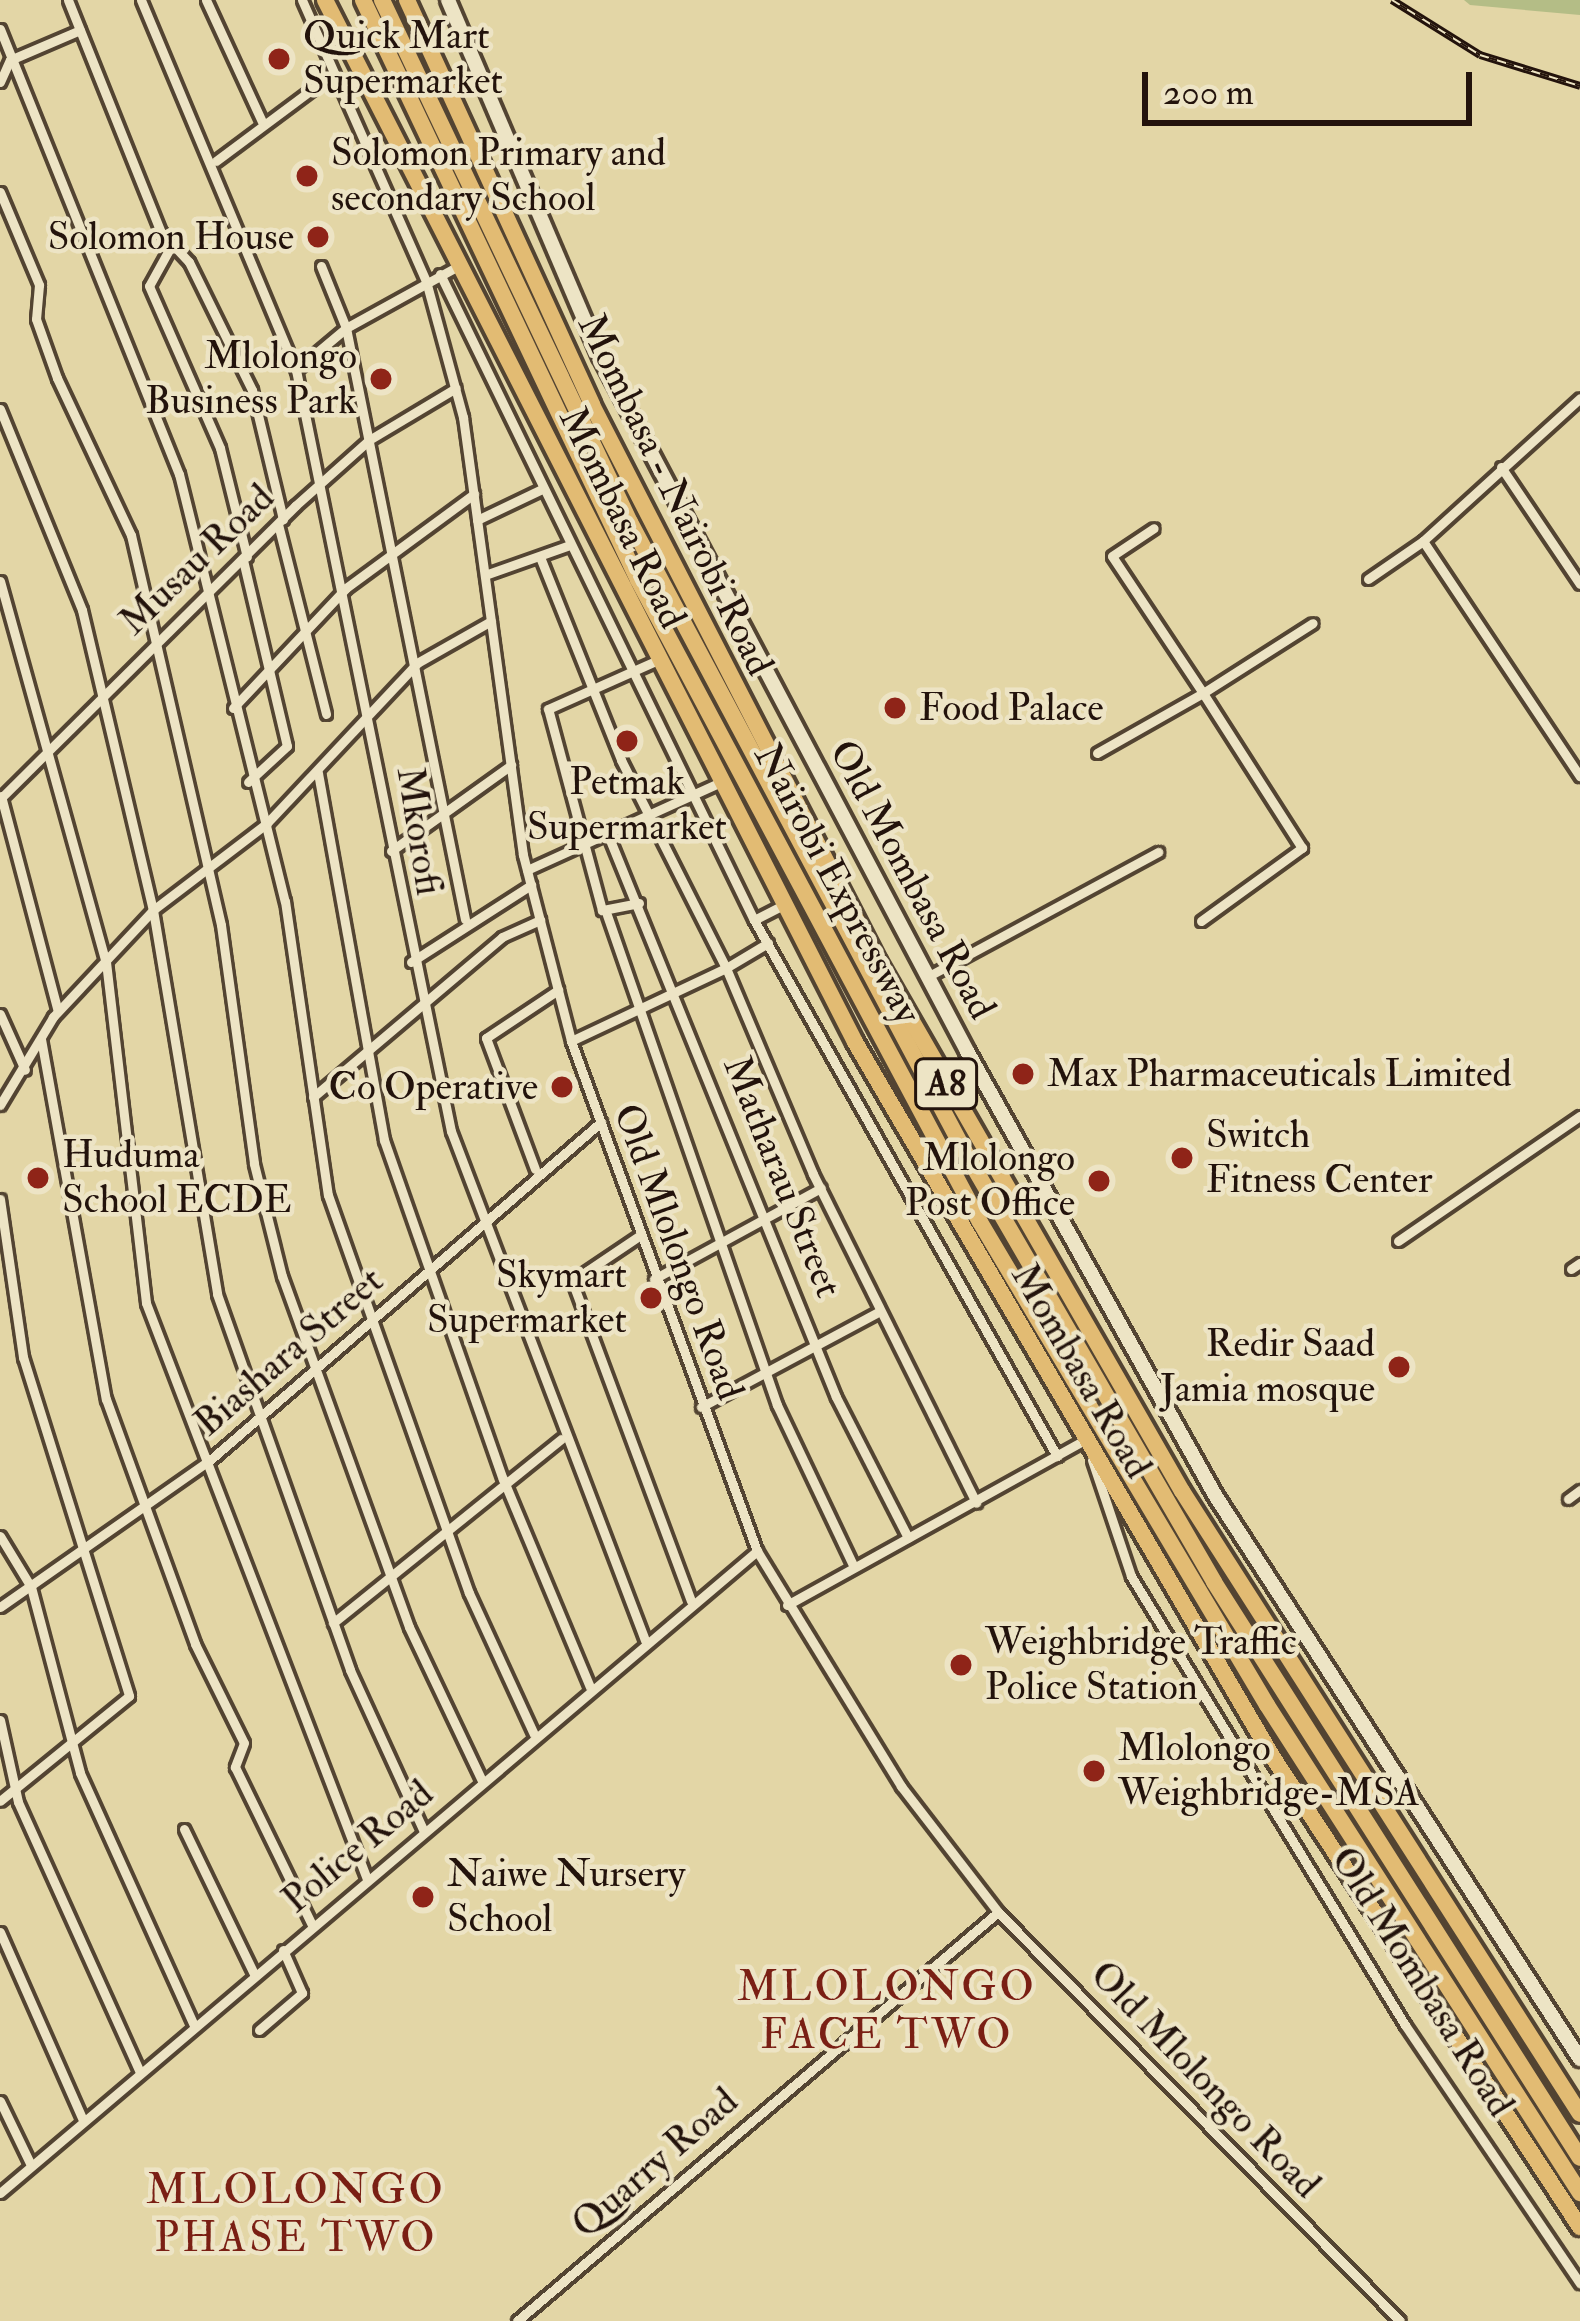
<!DOCTYPE html>
<html>
<head>
<meta charset="utf-8">
<style>
	body { margin:0 }
	#map { position:relative; width:1580px; height:2321px; overflow:hidden; background:#e3d6a6; font-family:"IM FELL Double Pica",serif }
	div>[style] { position:absolute }
	.green>* { inset:0; background:#b4bd86 }
	.roads { filter:drop-shadow(3px 0 #534432) drop-shadow(-3px 0 #534432) drop-shadow(0 3px #534432) drop-shadow(0 -3px #534432) }
	.street>* { height:9px; margin:-4.5px; padding:0 4.5px; transform-origin:4.5px; border-radius:4.5px; background:#ede4c5 }
	.secondary>* { height:14px; margin:-7px; padding:0 7px; transform-origin:7px; border-radius:7px; background:#ede4c5 }
	.highway>* { height:16px; margin:-8px; padding:0 8px; transform-origin:8px; border-radius:8px; background:#e2bb73 }
	.rail>* { height:8px; margin-top:-4px; transform-origin:0; background:repeating-linear-gradient(90deg,#ede4c5 0 9px,#23130c 0 18px); box-sizing:border-box; border-block:3px solid #23130c }
	.dots>* { width:33px; height:33px; translate:-50% -50%; box-sizing:border-box; border:6px solid #ede4c5; border-radius:50% }
	span { translate:-50% -50%; white-space:nowrap; text-align:center; line-height:1.15; -webkit-text-stroke:9px #ede4c5; paint-order:stroke }
	.shield-label span { padding:3px 9px; background:#ede4c5; border:3px solid; border-radius:9px; -webkit-text-stroke-width:0 }
	.shield-label { font-size:36px; color:#23130c; font-weight:700 }
	.poi-label { font-size:39px; color:#23130c }
	.left { translate:0 -50%; text-align:left }
	.right { translate:-100% -50%; text-align:right }
	.street-label { font-size:39px; color:#23130c }
	.neighbourhood-label { font-size:42px; color:#7a1f14; letter-spacing:3px }
	.scale { position:absolute; left:1142px; top:72px; width:330px; height:54px; box-sizing:border-box; border:6px solid #23130c; border-top:0; padding-left:15px; font-size:36px; line-height:42px; white-space:nowrap; color:#23130c; -webkit-text-stroke:9px #ede4c5; paint-order:stroke }
</style>
</head>
<body>
<div id="map">
	<div class="green">
		<div style="clip-path:polygon(1464px 0,1580px 0,1580px 15px,1470px 5px)"></div>
	</div>
	<div class="roads">
		<div class="street">
			<div style="left:68px;top:0;width:250px;rotate:68.2deg"></div>
			<div style="left:161px;top:232px;width:41px;rotate:47deg"></div>
			<div style="left:189px;top:262px;width:143px;rotate:63.8deg"></div>
			<div style="left:252px;top:390px;width:133px;rotate:76.5deg"></div>
			<div style="left:141px;top:0;width:401px;rotate:67.3deg"></div>
			<div style="left:296px;top:370px;width:777px;rotate:78.49deg"></div>
			<div style="left:451px;top:1131px;width:545px;rotate:69.14deg"></div>
			<div style="left:206px;top:0;width:134px;rotate:65.3deg"></div>
			<div style="left:302px;top:0;width:307px;rotate:66.2deg"></div>
			<div style="left:426px;top:281px;width:141px;rotate:74.8deg"></div>
			<div style="left:463px;top:417px;width:442px;rotate:82.2deg"></div>
			<div style="left:523px;top:855px;width:192px;rotate:75.5deg"></div>
			<div style="left:571px;top:1041px;width:543px;rotate:69.96deg"></div>
			<div style="left:757px;top:1551px;width:276px;rotate:58.5deg"></div>
			<div style="left:901px;top:1786px;width:159px;rotate:52.4deg"></div>
			<div style="left:998px;top:1912px;width:573px;rotate:45.49deg"></div>
			<div style="left:0;top:29px;width:480px;rotate:68.1deg"></div>
			<div style="left:179px;top:474px;width:440px;rotate:76.1deg"></div>
			<div style="left:285px;top:901px;width:297px;rotate:81.7deg"></div>
			<div style="left:328px;top:1195px;width:422px;rotate:70.5deg"></div>
			<div style="left:469px;top:1593px;width:155px;rotate:65.3deg"></div>
			<div style="left:0;top:82px;width:24px;rotate:-66deg"></div>
			<div style="left:10px;top:60px;width:76px;rotate:-23.2deg"></div>
			<div style="left:216px;top:161px;width:147px;rotate:-36.7deg"></div>
			<div style="left:0;top:192px;width:101px;rotate:67.2deg"></div>
			<div style="left:39px;top:285px;width:34px;rotate:95deg"></div>
			<div style="left:36px;top:319px;width:63px;rotate:70.4deg"></div>
			<div style="left:57px;top:378px;width:174px;rotate:64.8deg"></div>
			<div style="left:131px;top:535px;width:400px;rotate:77deg"></div>
			<div style="left:221px;top:925px;width:241px;rotate:82.1deg"></div>
			<div style="left:254px;top:1164px;width:115px;rotate:76deg"></div>
			<div style="left:282px;top:1276px;width:373px;rotate:70.1deg"></div>
			<div style="left:409px;top:1627px;width:170px;rotate:64.6deg"></div>
			<div style="left:170px;top:248px;width:43px;rotate:118.9deg"></div>
			<div style="left:149px;top:286px;width:177px;rotate:66.3deg"></div>
			<div style="left:220px;top:448px;width:112px;rotate:76.1deg"></div>
			<div style="left:321px;top:266px;width:67px;rotate:68deg"></div>
			<div style="left:346px;top:328px;width:603px;rotate:78.62deg"></div>
			<div style="left:440px;top:274px;width:718px;rotate:64.08deg"></div>
			<div style="left:754px;top:920px;width:616px;rotate:60.52deg"></div>
			<div style="left:296px;top:370px;width:65px;rotate:-40deg"></div>
			<div style="left:346px;top:328px;width:130px;rotate:-28.9deg"></div>
			<div style="left:0;top:409px;width:217px;rotate:67.8deg"></div>
			<div style="left:82px;top:610px;width:308px;rotate:76.7deg"></div>
			<div style="left:153px;top:910px;width:389px;rotate:80.5deg"></div>
			<div style="left:217px;top:1294px;width:399px;rotate:70.5deg"></div>
			<div style="left:350px;top:1670px;width:178px;rotate:65.4deg"></div>
			<div style="left:1501px;top:467px;width:141px;rotate:56deg"></div>
			<div style="left:477px;top:520px;width:70px;rotate:-25.5deg"></div>
			<div style="left:278px;top:524px;width:196px;rotate:75.8deg"></div>
			<div style="left:1423px;top:541px;width:212px;rotate:-42.3deg"></div>
			<div style="left:540px;top:557px;width:219px;rotate:68.2deg"></div>
			<div style="left:621px;top:760px;width:233px;rotate:63.2deg"></div>
			<div style="left:726px;top:968px;width:49px;rotate:-30.8deg"></div>
			<div style="left:243px;top:560px;width:191px;rotate:76.7deg"></div>
			<div style="left:287px;top:746px;width:53px;rotate:137.3deg"></div>
			<div style="left:485px;top:575px;width:87px;rotate:-19.5deg"></div>
			<div style="left:1368px;top:579px;width:67px;rotate:-34.6deg"></div>
			<div style="left:1423px;top:541px;width:283px;rotate:56.3deg"></div>
			<div style="left:0;top:581px;width:395px;rotate:74.5deg"></div>
			<div style="left:106px;top:962px;width:343px;rotate:83.3deg"></div>
			<div style="left:146px;top:1303px;width:617px;rotate:69.01deg"></div>
			<div style="left:233px;top:708px;width:165px;rotate:-46.7deg"></div>
			<div style="left:346px;top:588px;width:159px;rotate:-36.3deg"></div>
			<div style="left:1097px;top:753px;width:122px;rotate:-29.5deg"></div>
			<div style="left:1203px;top:693px;width:164px;rotate:-123.6deg"></div>
			<div style="left:1112px;top:556px;width:50px;rotate:-33.7deg"></div>
			<div style="left:318px;top:773px;width:373px;rotate:79.8deg"></div>
			<div style="left:384px;top:1140px;width:359px;rotate:70.7deg"></div>
			<div style="left:503px;top:1479px;width:225px;rotate:67.3deg"></div>
			<div style="left:1px;top:796px;width:222px;rotate:75.2deg"></div>
			<div style="left:0;top:799px;width:416px;rotate:-44.8deg"></div>
			<div style="left:295px;top:506px;width:99px;rotate:-41.7deg"></div>
			<div style="left:369px;top:440px;width:101px;rotate:-30.9deg"></div>
			<div style="left:608px;top:835px;width:606px;rotate:67.92deg"></div>
			<div style="left:836px;top:1397px;width:158px;rotate:62.9deg"></div>
			<div style="left:391px;top:851px;width:148px;rotate:-35.6deg"></div>
			<div style="left:527px;top:870px;width:209px;rotate:-24.4deg"></div>
			<div style="left:639px;top:903px;width:38px;rotate:169deg"></div>
			<div style="left:602px;top:910px;width:208px;rotate:-105deg"></div>
			<div style="left:548px;top:709px;width:118px;rotate:-24deg"></div>
			<div style="left:607px;top:915px;width:519px;rotate:70.87deg"></div>
			<div style="left:777px;top:1405px;width:179px;rotate:64.6deg"></div>
			<div style="left:754px;top:920px;width:34px;rotate:-27deg"></div>
			<div style="left:1201px;top:921px;width:125px;rotate:-35.9deg"></div>
			<div style="left:1302px;top:848px;width:184px;rotate:-122.6deg"></div>
			<div style="left:1203px;top:693px;width:130px;rotate:-32.5deg"></div>
			<div style="left:411px;top:962px;width:143px;rotate:-32.7deg"></div>
			<div style="left:927px;top:977px;width:263px;rotate:-28.4deg"></div>
			<div style="left:0;top:1014px;width:61px;rotate:65.9deg"></div>
			<div style="left:41px;top:1039px;width:366px;rotate:79.8deg"></div>
			<div style="left:106px;top:1399px;width:261px;rotate:70deg"></div>
			<div style="left:195px;top:1644px;width:110px;rotate:63.7deg"></div>
			<div style="left:244px;top:1743px;width:26px;rotate:111deg"></div>
			<div style="left:235px;top:1767px;width:176px;rotate:64deg"></div>
			<div style="left:571px;top:1041px;width:171px;rotate:-25.2deg"></div>
			<div style="left:726px;top:968px;width:224px;rotate:67.1deg"></div>
			<div style="left:813px;top:1174px;width:367px;rotate:63.6deg"></div>
			<div style="left:313px;top:1097px;width:248px;rotate:-40.2deg"></div>
			<div style="left:502px;top:937px;width:42px;rotate:-24.1deg"></div>
			<div style="left:0;top:1105px;width:103px;rotate:-58.9deg"></div>
			<div style="left:53px;top:1017px;width:146px;rotate:-46.9deg"></div>
			<div style="left:153px;top:910px;width:143px;rotate:-37.3deg"></div>
			<div style="left:267px;top:823px;width:219px;rotate:-46.8deg"></div>
			<div style="left:417px;top:663px;width:85px;rotate:-29.6deg"></div>
			<div style="left:535px;top:1169px;width:140px;rotate:-110.5deg"></div>
			<div style="left:486px;top:1038px;width:87px;rotate:-33.7deg"></div>
			<div style="left:0;top:1199px;width:160px;rotate:81.7deg"></div>
			<div style="left:23px;top:1357px;width:355px;rotate:72.6deg"></div>
			<div style="left:129px;top:1696px;width:166px;rotate:140.9deg"></div>
			<div style="left:639px;top:1236px;width:81px;rotate:146.1deg"></div>
			<div style="left:572px;top:1281px;width:341px;rotate:69.6deg"></div>
			<div style="left:1398px;top:1241px;width:221px;rotate:-34.5deg"></div>
			<div style="left:1571px;top:1269px;width:11px;rotate:-34deg"></div>
			<div style="left:654px;top:1279px;width:190px;rotate:-28.6deg"></div>
			<div style="left:701px;top:1407px;width:203px;rotate:-28.2deg"></div>
			<div style="left:1092px;top:1460px;width:122px;rotate:71.4deg"></div>
			<div style="left:1131px;top:1576px;width:526px;rotate:58.61deg"></div>
			<div style="left:1405px;top:2025px;width:312px;rotate:55.9deg"></div>
			<div style="left:1568px;top:1499px;width:15px;rotate:-37deg"></div>
			<div style="left:0;top:1536px;width:60px;rotate:58.7deg"></div>
			<div style="left:31px;top:1587px;width:192px;rotate:75.2deg"></div>
			<div style="left:80px;top:1773px;width:277px;rotate:65.7deg"></div>
			<div style="left:787px;top:1605px;width:338px;rotate:-29deg"></div>
			<div style="left:0;top:1607px;width:256px;rotate:-35deg"></div>
			<div style="left:210px;top:1460px;width:517px;rotate:-40.84deg"></div>
			<div style="left:333px;top:1623px;width:293px;rotate:-38.9deg"></div>
			<div style="left:0;top:1720px;width:84px;rotate:77.6deg"></div>
			<div style="left:18px;top:1802px;width:296px;rotate:65.7deg"></div>
			<div style="left:184px;top:1829px;width:161px;rotate:64.2deg"></div>
			<div style="left:0;top:1932px;width:206px;rotate:66.2deg"></div>
			<div style="left:259px;top:2030px;width:57px;rotate:-40.7deg"></div>
			<div style="left:302px;top:1993px;width:47px;rotate:-113.8deg"></div>
			<div style="left:0;top:2101px;width:71px;rotate:64.2deg"></div>
			<div style="left:0;top:2193px;width:993px;rotate:-40.3deg"></div>
			<div style="left:517px;top:2321px;width:631px;rotate:-40.37deg"></div>
		</div>
		<div class="secondary">
			<div style="left:448px;top:0;width:387px;rotate:66.9deg"></div>
			<div style="left:600px;top:356px;width:786px;rotate:62.16deg"></div>
			<div style="left:967px;top:1051px;width:509px;rotate:60.81deg"></div>
			<div style="left:1215px;top:1495px;width:672px;rotate:57.09deg"></div>
		</div>
		<div class="highway">
			<div style="left:325px;top:0;width:1169px;rotate:63.04deg"></div>
			<div style="left:855px;top:1042px;width:827px;rotate:59.71deg"></div>
			<div style="left:1272px;top:1756px;width:563px;rotate:56.82deg"></div>
			<div style="left:363px;top:0;width:642px;rotate:64.63deg"></div>
			<div style="left:638px;top:580px;width:727px;rotate:61.96deg"></div>
			<div style="left:980px;top:1222px;width:562px;rotate:59.28deg"></div>
			<div style="left:1267px;top:1705px;width:580px;rotate:57.32deg"></div>
			<div style="left:382px;top:0;width:578px;rotate:64.59deg"></div>
			<div style="left:630px;top:522px;width:714px;rotate:62deg"></div>
			<div style="left:965px;top:1152px;width:497px;rotate:59.9deg"></div>
			<div style="left:1214px;top:1582px;width:682px;rotate:57.57deg"></div>
			<div style="left:407px;top:0;width:445px;rotate:65.4deg"></div>
			<div style="left:592px;top:405px;width:626px;rotate:62.82deg"></div>
			<div style="left:878px;top:962px;width:610px;rotate:60.12deg"></div>
			<div style="left:1182px;top:1491px;width:739px;rotate:57.43deg"></div>
		</div>
	</div>
	<div class="rail">
		<div style="left:1392px;top:0;width:104px;rotate:32deg"></div>
		<div style="left:1480px;top:55px;width:105px;rotate:17.2deg"></div>
	</div>
	<div class="dots">
		<div style="left:279px;top:59px;background:#8f2418"></div>
		<div style="left:307px;top:176px;background:#8f2418"></div>
		<div style="left:318px;top:237px;background:#8f2418"></div>
		<div style="left:381px;top:379px;background:#8f2418"></div>
		<div style="left:895px;top:708px;background:#8f2418"></div>
		<div style="left:627px;top:741px;background:#8f2418"></div>
		<div style="left:1023px;top:1074px;background:#8f2418"></div>
		<div style="left:562px;top:1087px;background:#8f2418"></div>
		<div style="left:1182px;top:1158px;background:#8f2418"></div>
		<div style="left:38px;top:1178px;background:#8f2418"></div>
		<div style="left:1099px;top:1181px;background:#8f2418"></div>
		<div style="left:651px;top:1298px;background:#8f2418"></div>
		<div style="left:1399px;top:1367px;background:#8f2418"></div>
		<div style="left:961px;top:1665px;background:#8f2418"></div>
		<div style="left:1094px;top:1771px;background:#8f2418"></div>
		<div style="left:423px;top:1897px;background:#8f2418"></div>
	</div>
	<div class="shield-label">
		<span style="left:946px;top:1084px">A8</span>
	</div>
	<div class="poi-label">
		<span class="left" style="left:303px;top:59px">Quick Mart<br>Supermarket</span>
		<span class="left" style="left:331px;top:176px">Solomon Primary and<br>secondary School</span>
		<span class="right" style="left:294px;top:237px">Solomon House</span>
		<span class="right" style="left:357px;top:379px">Mlolongo<br>Business Park</span>
		<span class="left" style="left:919px;top:708px">Food Palace</span>
		<span style="left:627px;top:805px">Petmak<br>Supermarket</span>
		<span class="left" style="left:1047px;top:1074px">Max Pharmaceuticals Limited</span>
		<span class="right" style="left:538px;top:1087px">Co Operative</span>
		<span class="left" style="left:1206px;top:1158px">Switch<br>Fitness Center</span>
		<span class="left" style="left:62px;top:1178px">Huduma<br>School ECDE</span>
		<span class="right" style="left:1075px;top:1181px">Mlolongo<br>Post Office</span>
		<span class="right" style="left:627px;top:1298px">Skymart<br>Supermarket</span>
		<span class="right" style="left:1375px;top:1367px">Redir Saad<br>Jamia mosque</span>
		<span class="left" style="left:985px;top:1665px">Weighbridge Traffic<br>Police Station</span>
		<span class="left" style="left:1118px;top:1771px">Mlolongo<br>Weighbridge-MSA</span>
		<span class="left" style="left:447px;top:1897px">Naiwe Nursery<br>School</span>
	</div>
	<div class="street-label">
		<span style="left:675px;top:495px;rotate:64deg">Mombasa - Nairobi Road</span>
		<span style="left:622px;top:518px;rotate:64deg">Mombasa Road</span>
		<span style="left:197px;top:560px;rotate:-44deg">Musau Road</span>
		<span style="left:419px;top:831px;rotate:81deg">Mkorofi</span>
		<span style="left:912px;top:880px;rotate:62deg">Old Mombasa Road</span>
		<span style="left:837px;top:884px;rotate:62deg">Nairobi Expressway</span>
		<span style="left:782px;top:1177px;rotate:68deg">Matharau Street</span>
		<span style="left:678px;top:1252px;rotate:70deg">Old Mlolongo Road</span>
		<span style="left:289px;top:1352px;rotate:-41deg">Biashara Street</span>
		<span style="left:1081px;top:1371px;rotate:60deg">Mombasa Road</span>
		<span style="left:358px;top:1847px;rotate:-40deg">Police Road</span>
		<span style="left:1422px;top:1982px;rotate:58deg">Old Mombasa Road</span>
		<span style="left:1205px;top:2080px;rotate:46deg">Old Mlolongo Road</span>
		<span style="left:655px;top:2163px;rotate:-41deg">Quarry Road</span>
	</div>
	<div class="neighbourhood-label">
		<span style="left:887px;top:2011px">MLOLONGO<br>FACE TWO</span>
		<span style="left:296px;top:2214px">MLOLONGO<br>PHASE TWO</span>
	</div>
	<div class="scale">200 m</div>
</div>
</body>
</html>
